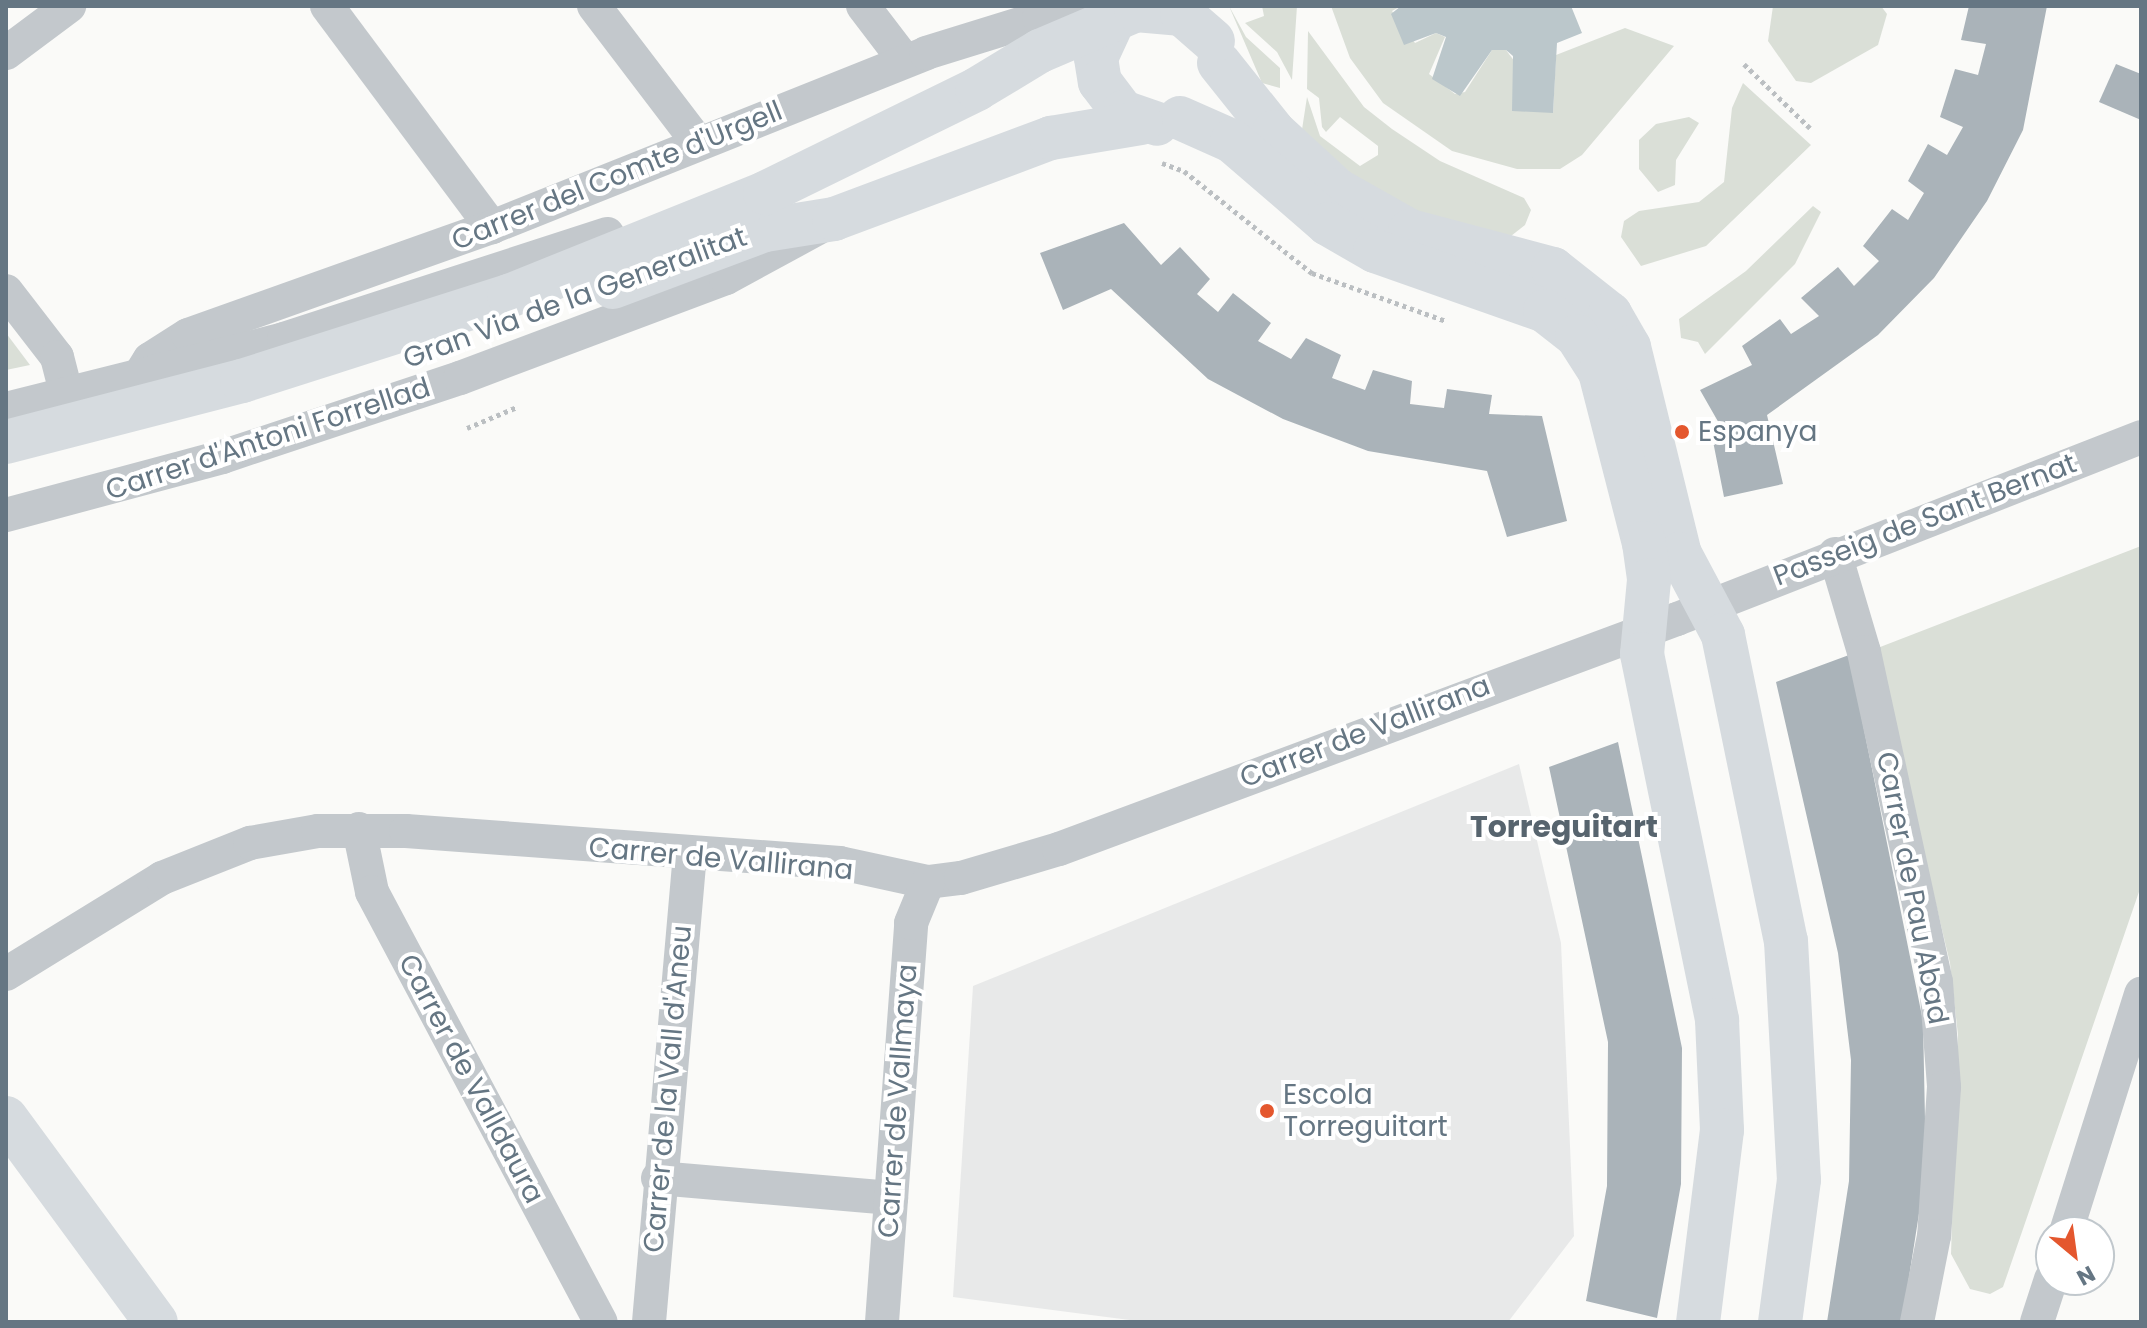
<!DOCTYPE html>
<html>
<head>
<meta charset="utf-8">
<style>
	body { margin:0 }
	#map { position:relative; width:2147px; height:1328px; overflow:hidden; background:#fafaf8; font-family:Poppins,sans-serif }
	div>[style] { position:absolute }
	.built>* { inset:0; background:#e8e9e9 }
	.green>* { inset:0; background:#dadfd7 }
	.water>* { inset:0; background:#bbc7cb }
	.building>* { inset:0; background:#aab3b9 }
	.path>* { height:5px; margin-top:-2.5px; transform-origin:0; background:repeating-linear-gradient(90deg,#bbbfc2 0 4px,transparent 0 8px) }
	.street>* { height:34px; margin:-17px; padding:0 17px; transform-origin:17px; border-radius:17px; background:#c3c8cc }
	.secondary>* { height:44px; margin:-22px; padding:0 22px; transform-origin:22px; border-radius:22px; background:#d6dbdf }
	.dots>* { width:22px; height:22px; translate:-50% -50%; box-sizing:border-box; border:4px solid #fff; border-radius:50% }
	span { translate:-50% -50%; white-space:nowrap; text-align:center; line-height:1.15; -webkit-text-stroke:8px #fff; paint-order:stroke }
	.street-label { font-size:28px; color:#657683 }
	.poi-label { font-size:28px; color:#657683 }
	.left { translate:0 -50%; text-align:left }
	.neighbourhood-label { font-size:30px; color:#57646e; font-weight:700 }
	.frame { position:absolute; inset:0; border:8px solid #657683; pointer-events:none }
	.north { position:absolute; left:2035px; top:1216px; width:80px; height:80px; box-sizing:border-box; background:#fff; border:2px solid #c1c8cd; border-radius:50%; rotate:151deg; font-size:22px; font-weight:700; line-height:32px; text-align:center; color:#657683 }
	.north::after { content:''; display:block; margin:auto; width:28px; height:36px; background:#e4572e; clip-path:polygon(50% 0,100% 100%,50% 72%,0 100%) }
</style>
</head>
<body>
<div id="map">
	<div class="built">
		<div style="clip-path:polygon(1519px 764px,1561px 943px,1574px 1236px,1508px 1322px,1145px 1322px,953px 1297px,973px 986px)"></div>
	</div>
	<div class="green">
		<div style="clip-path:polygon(1229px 6px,1246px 37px,1280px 68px,1280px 88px,1262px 83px)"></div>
		<div style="clip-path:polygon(1262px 6px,1297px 6px,1292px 80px,1277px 52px,1245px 23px,1264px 16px)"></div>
		<div style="clip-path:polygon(1331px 6px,1401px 6px,1392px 11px,1415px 43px,1436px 33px,1445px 37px,1429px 74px,1455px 94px,1465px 92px,1492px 50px,1506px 50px,1553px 113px,1556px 55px,1625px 28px,1674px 46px,1582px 155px,1560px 169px,1517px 169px,1452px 151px,1383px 103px,1350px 58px)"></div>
		<div style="clip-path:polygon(1773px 6px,1881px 6px,1887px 14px,1878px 45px,1811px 83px,1796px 81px,1768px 41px)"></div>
		<div style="clip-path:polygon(1308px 31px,1364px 107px,1392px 129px,1440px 161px,1524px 198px,1531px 210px,1525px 225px,1511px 236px,1415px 211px,1358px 181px,1301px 136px,1307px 97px,1320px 136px,1360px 166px,1378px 155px,1378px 146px,1340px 117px,1326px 132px,1322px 127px,1319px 98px,1307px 89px)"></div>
		<div style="clip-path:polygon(1743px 83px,1811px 145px,1706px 246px,1641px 266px,1621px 237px,1624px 221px,1639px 211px,1699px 202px,1724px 182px,1732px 108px)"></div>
		<div style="clip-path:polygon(1689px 117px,1699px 123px,1676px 160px,1675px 185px,1658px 192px,1639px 169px,1639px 140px,1656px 124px)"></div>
		<div style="clip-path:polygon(1813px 206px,1821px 212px,1795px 264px,1705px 354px,1698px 342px,1681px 338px,1679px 319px,1746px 271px)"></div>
		<div style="clip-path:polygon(6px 333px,30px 365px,6px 370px)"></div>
		<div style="clip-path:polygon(2141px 546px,2141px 886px,2003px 1287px,1990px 1294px,1970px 1289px,1951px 1254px,1958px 1035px,1950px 963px,1875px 649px)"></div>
	</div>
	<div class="water">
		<div style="clip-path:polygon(1401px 6px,1571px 6px,1582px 33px,1557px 43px,1553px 113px,1512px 111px,1513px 56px,1506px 50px,1492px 50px,1460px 96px,1432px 79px,1446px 37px,1436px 33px,1404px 45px,1391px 14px)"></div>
	</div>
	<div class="building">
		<div style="clip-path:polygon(1969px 6px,2047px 6px,2023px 130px,1987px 201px,1934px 278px,1878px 335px,1767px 415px,1783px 484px,1724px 497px,1710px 426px,1720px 425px,1700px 390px,1752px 365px,1742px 346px,1780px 319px,1791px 334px,1819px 316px,1801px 298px,1838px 267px,1854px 286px,1879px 261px,1863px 246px,1892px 209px,1908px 220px,1924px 193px,1908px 181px,1928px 144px,1947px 155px,1963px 127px,1940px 117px,1955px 69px,1978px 75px,1986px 44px,1961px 40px)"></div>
		<div style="clip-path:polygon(2116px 64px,2141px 74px,2141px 120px,2099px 102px)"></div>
		<div style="clip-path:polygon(1124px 223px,1161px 265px,1180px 247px,1210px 279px,1197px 294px,1218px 312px,1233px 293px,1271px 323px,1258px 341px,1291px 359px,1306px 338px,1341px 355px,1332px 378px,1365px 390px,1373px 370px,1412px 381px,1410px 404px,1444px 408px,1447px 389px,1492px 395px,1489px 414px,1542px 416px,1567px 521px,1507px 537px,1487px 471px,1368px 451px,1283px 419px,1208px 379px,1111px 289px,1063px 310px,1040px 253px)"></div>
		<div style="clip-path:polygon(1849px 655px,1923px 1021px,1926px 1169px,1902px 1322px,1827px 1322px,1849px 1181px,1851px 1060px,1838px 953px,1776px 682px)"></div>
		<div style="clip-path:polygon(1618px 742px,1682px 1048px,1681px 1184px,1657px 1318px,1586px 1301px,1607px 1186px,1608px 1042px,1549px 767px)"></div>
	</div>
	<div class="path">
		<div style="left:1744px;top:64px;width:92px;rotate:44.1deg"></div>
		<div style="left:1162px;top:163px;width:23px;rotate:20deg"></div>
		<div style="left:1184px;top:171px;width:164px;rotate:38.6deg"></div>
		<div style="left:1312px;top:273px;width:142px;rotate:19.7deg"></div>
		<div style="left:467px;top:428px;width:54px;rotate:-22.8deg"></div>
	</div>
	<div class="street">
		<div style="left:327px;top:6px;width:276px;rotate:53.3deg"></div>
		<div style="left:594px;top:6px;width:173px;rotate:52.7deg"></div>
		<div style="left:863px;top:6px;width:69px;rotate:52.6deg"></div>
		<div style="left:6px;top:53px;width:79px;rotate:-36.7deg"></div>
		<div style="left:6px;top:291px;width:83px;rotate:52.3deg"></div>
		<div style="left:57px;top:357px;width:40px;rotate:75.6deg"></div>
		<div style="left:138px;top:378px;width:22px;rotate:-58deg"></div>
		<div style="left:150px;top:359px;width:45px;rotate:-32.3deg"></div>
		<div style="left:188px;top:335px;width:323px;rotate:-19.6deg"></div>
		<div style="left:492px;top:227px;width:468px;rotate:-21.8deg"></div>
		<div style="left:926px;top:53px;width:118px;rotate:-17.2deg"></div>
		<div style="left:1039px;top:18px;width:65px;rotate:0.9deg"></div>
		<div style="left:6px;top:409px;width:287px;rotate:-14.1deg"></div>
		<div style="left:284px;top:339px;width:340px;rotate:-18deg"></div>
		<div style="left:6px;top:515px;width:224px;rotate:-15deg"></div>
		<div style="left:222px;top:457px;width:251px;rotate:-18.4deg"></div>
		<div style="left:460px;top:378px;width:284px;rotate:-20.6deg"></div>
		<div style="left:726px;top:278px;width:105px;rotate:-28.5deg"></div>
		<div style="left:1835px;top:554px;width:102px;rotate:73.5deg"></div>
		<div style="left:1864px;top:652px;width:338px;rotate:77.7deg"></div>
		<div style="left:1936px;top:982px;width:105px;rotate:85.6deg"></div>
		<div style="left:1944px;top:1087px;width:149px;rotate:93.8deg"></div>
		<div style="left:1934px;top:1236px;width:88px;rotate:101.2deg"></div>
		<div style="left:359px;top:829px;width:64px;rotate:78.3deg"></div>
		<div style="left:372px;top:892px;width:487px;rotate:62deg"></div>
		<div style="left:6px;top:974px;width:183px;rotate:-31.6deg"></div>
		<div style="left:162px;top:878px;width:95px;rotate:-21.7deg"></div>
		<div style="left:250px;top:843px;width:69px;rotate:-10deg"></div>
		<div style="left:318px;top:831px;width:88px"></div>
		<div style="left:406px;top:831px;width:435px;rotate:4.2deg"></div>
		<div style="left:840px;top:863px;width:90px;rotate:12.2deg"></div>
		<div style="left:928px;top:882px;width:33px;rotate:-7deg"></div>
		<div style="left:961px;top:878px;width:102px;rotate:-16.5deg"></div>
		<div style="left:1059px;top:849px;width:659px;rotate:-20.41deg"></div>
		<div style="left:1677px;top:619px;width:498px;rotate:-21.4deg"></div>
		<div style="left:658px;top:1178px;width:234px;rotate:4.9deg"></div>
		<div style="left:2066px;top:1232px;width:250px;rotate:-72.5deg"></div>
		<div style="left:649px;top:1322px;width:468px;rotate:-85deg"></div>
		<div style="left:882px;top:1322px;width:400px;rotate:-85.8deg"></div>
		<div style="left:911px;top:923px;width:44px;rotate:-67.5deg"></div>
		<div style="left:2037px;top:1322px;width:45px;rotate:-72deg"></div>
	</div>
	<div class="secondary">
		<div style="left:1120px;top:6px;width:57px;rotate:114.8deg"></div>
		<div style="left:1096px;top:58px;width:24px;rotate:81deg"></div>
		<div style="left:1100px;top:82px;width:38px;rotate:53deg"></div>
		<div style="left:1123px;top:112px;width:36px;rotate:19deg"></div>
		<div style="left:1219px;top:63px;width:88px;rotate:51.4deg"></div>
		<div style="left:1274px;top:132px;width:86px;rotate:42.6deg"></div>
		<div style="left:1337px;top:190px;width:84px;rotate:29.3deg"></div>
		<div style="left:1410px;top:231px;width:148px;rotate:14.9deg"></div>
		<div style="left:1553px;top:269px;width:73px;rotate:38.3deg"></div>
		<div style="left:1610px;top:314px;width:38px;rotate:60deg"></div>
		<div style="left:1629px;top:347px;width:213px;rotate:76.2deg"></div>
		<div style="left:1680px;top:554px;width:92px;rotate:62deg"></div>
		<div style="left:1723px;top:635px;width:312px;rotate:78.4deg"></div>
		<div style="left:1786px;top:941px;width:239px;rotate:86.9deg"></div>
		<div style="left:1799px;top:1180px;width:143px;rotate:97.6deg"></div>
		<div style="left:1180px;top:118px;width:57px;rotate:23.9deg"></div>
		<div style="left:1232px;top:141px;width:127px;rotate:40.8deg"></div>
		<div style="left:1328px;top:224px;width:54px;rotate:29.9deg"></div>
		<div style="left:1375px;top:251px;width:180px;rotate:19.4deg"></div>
		<div style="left:1545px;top:311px;width:41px;rotate:38deg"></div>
		<div style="left:1577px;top:336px;width:43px;rotate:57.4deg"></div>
		<div style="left:1600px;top:372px;width:177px;rotate:75.6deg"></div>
		<div style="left:1644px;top:543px;width:37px;rotate:82deg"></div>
		<div style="left:1649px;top:580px;width:74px;rotate:95.4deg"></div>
		<div style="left:1642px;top:654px;width:374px;rotate:78.4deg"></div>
		<div style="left:1717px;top:1020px;width:110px;rotate:87.4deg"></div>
		<div style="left:1722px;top:1130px;width:193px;rotate:97.1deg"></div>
		<div style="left:613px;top:287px;width:162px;rotate:-20.6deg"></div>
		<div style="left:765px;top:230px;width:70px;rotate:-9.1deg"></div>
		<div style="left:834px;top:219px;width:232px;rotate:-20.5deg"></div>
		<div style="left:1051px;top:138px;width:91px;rotate:-9.5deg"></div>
		<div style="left:6px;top:442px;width:244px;rotate:-14.5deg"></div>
		<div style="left:242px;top:381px;width:280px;rotate:-17.7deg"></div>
		<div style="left:509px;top:296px;width:276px;rotate:-21.9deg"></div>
		<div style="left:765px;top:193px;width:236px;rotate:-26.1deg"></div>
		<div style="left:977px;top:89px;width:74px;rotate:-31.1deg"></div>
		<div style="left:1040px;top:51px;width:104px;rotate:-23.1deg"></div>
		<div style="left:1136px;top:10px;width:46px;rotate:5deg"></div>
		<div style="left:1182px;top:14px;width:41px;rotate:41.1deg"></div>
		<div style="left:6px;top:1118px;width:253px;rotate:53.7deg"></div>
	</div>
	<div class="dots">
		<div style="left:1682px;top:432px;background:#e4572e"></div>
		<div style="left:1267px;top:1111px;background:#e4572e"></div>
	</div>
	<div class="street-label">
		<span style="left:617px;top:176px;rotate:-22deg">Carrer del Comte d'Urgell</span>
		<span style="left:575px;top:298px;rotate:-20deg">Gran Via de la Generalitat</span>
		<span style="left:268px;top:439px;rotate:-18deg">Carrer d'Antoni Forrellad</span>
		<span style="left:1925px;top:520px;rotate:-21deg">Passeig de Sant Bernat</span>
		<span style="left:1365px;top:732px;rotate:-21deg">Carrer de Vallirana</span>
		<span style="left:721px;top:859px;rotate:5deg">Carrer de Vallirana</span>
		<span style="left:1912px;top:888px;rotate:79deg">Carrer de Pau Abad</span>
		<span style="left:471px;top:1079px;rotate:62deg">Carrer de Valldaura</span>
		<span style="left:668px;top:1089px;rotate:-85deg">Carrer de la Vall d'Aneu</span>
		<span style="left:898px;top:1101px;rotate:-86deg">Carrer de Vallmaya</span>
	</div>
	<div class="poi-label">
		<span class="left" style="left:1698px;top:432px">Espanya</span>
		<span class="left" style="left:1283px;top:1111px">Escola<br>Torreguitart</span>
	</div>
	<div class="neighbourhood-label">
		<span style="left:1564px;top:827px">Torreguitart</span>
	</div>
	<div class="frame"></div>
	<div class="north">N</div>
</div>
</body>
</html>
